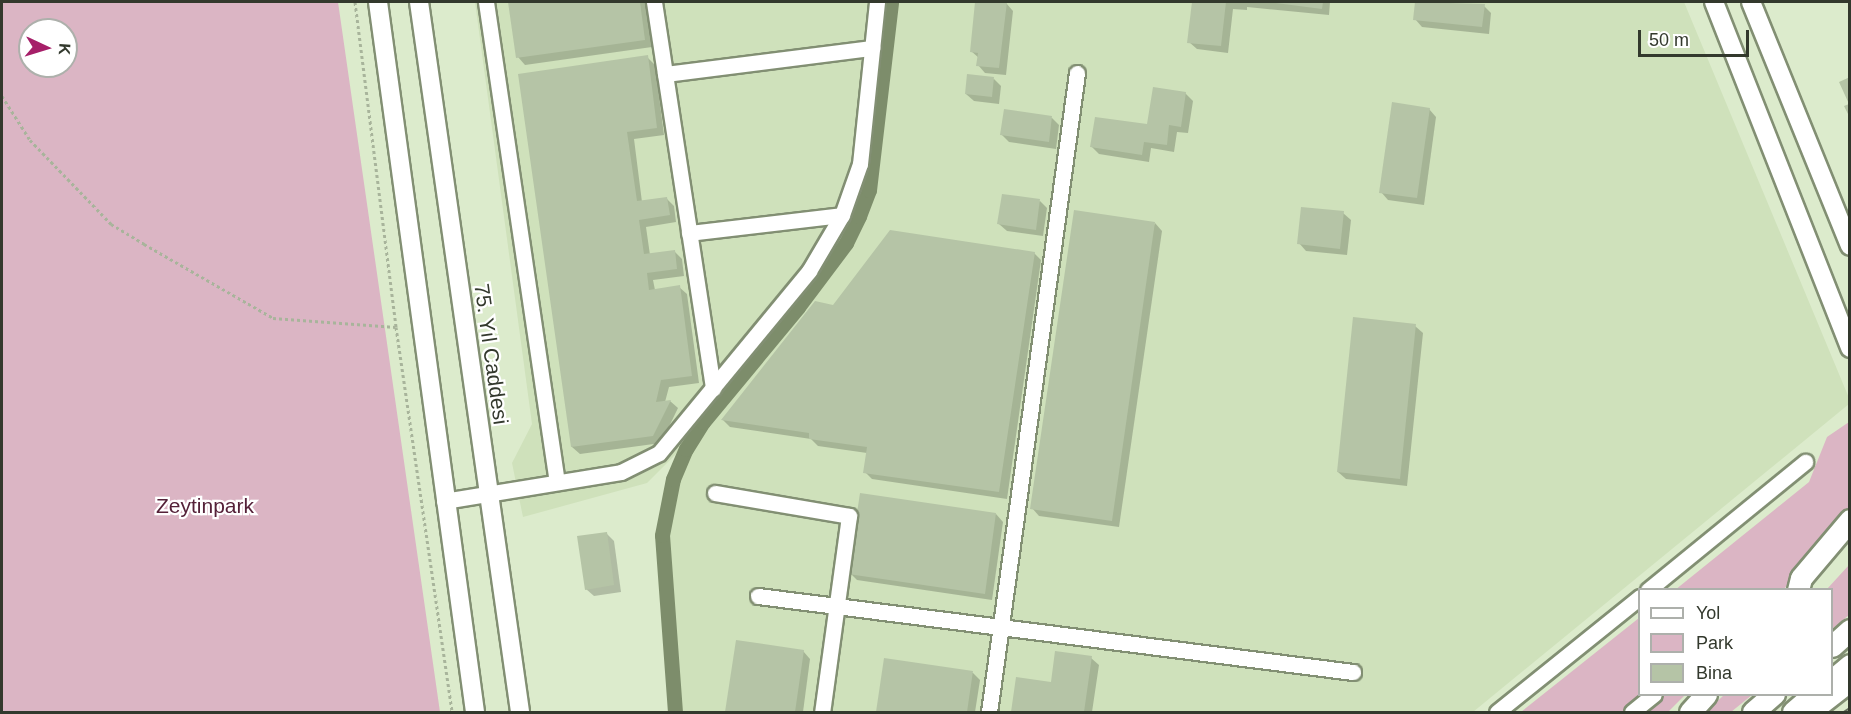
<!DOCTYPE html>
<html>
<head>
<meta charset="utf-8">
<style>
	body { margin:0 }
	#map { position:relative; width:1851px; height:714px; overflow:hidden; background:#dcebcc; font-family:Arial,sans-serif }
	div>[style] { position:absolute }
	.built>* { inset:0; background:#cfe1bb }
	.green>* { inset:0; background:#dbb5c4 }
	.shadow>* { inset:0; background:#0003 }
	.canal>* { height:15px; margin:-7.5px; padding:0 7.5px; transform-origin:7.5px; border-radius:7.5px; background:#7d8d6b }
	.building>* { inset:0; background:#b5c4a6 }
	.path>* { height:3px; margin-top:-1.5px; transform-origin:0; background:repeating-linear-gradient(90deg,#a8b49b 0 3px,transparent 0 6px) }
	.roads { filter:drop-shadow(2px 0 #828f73) drop-shadow(-2px 0 #828f73) drop-shadow(0 2px #828f73) drop-shadow(0 -2px #828f73) }
	.minor>* { height:15px; margin:-7.5px; padding:0 7.5px; transform-origin:7.5px; border-radius:7.5px; background:#fff }
	.major>* { height:18px; margin:-9px; padding:0 9px; transform-origin:9px; border-radius:9px; background:#fff }
	.highway>* { height:21px; margin:-10.5px; padding:0 10.5px; transform-origin:10.5px; border-radius:10.5px; background:#fff }
	.tram>* { height:1.5px; margin:-0.75px; padding:0 0.75px; transform-origin:0.75px; border-radius:0.75px; background:#656d5c }
	span { translate:-50% -50%; white-space:nowrap; text-align:center; line-height:1.15; -webkit-text-stroke:4.5px #fff; paint-order:stroke }
	.street-label { font-size:21px; color:#33392d }
	.park-label { font-size:21px; color:#552139 }
	.frame { position:absolute; inset:0; border:3px solid #33392d; pointer-events:none }
	.legend { position:absolute; left:1638px; top:588px; width:195px; height:108px; box-sizing:border-box; background:#fff; border:2px solid #adb0ab; margin:0; padding:8px 10px; list-style:none; font-size:18px; color:#33392d }
	.legend li { display:flex; align-items:center; gap:12px; height:30px }
	.legend b { width:30px; border:2px solid #adb0ab }
	.north { position:absolute; left:18px; top:18px; width:60px; height:60px; box-sizing:border-box; background:#fff; border:2px solid #adb0ab; border-radius:50%; rotate:94deg; font-size:16px; font-weight:700; line-height:24px; text-align:center; color:#33392d }
	.north::after { content:''; display:block; margin:auto; width:21px; height:27px; background:#a61f69; clip-path:polygon(50% 0,100% 100%,50% 72%,0 100%) }
	.scale { position:absolute; left:1638px; top:30px; width:111px; height:27px; box-sizing:border-box; border:3px solid #33392d; border-top:0; padding-left:8px; font-size:18px; line-height:21px; white-space:nowrap; color:#33392d; -webkit-text-stroke:4px #fff; paint-order:stroke }
</style>
</head>
<body>
<div id="map">
	<div class="built">
		<div style="clip-path:polygon(475px 2px,1684px 2px,1849px 398px,1849px 404px,1473px 712px,678px 712px,664px 508px,681px 449px,647px 483px,523px 517px,512px 463px,532px 424px)"></div>
	</div>
	<div class="green">
		<div style="clip-path:polygon(evenodd,2px 2px,338px 2px,440px 712px,2px 712px,2px 2px,30px 30px,66px 30px,66px 66px,30px 66px,30px 30px)"></div>
		<div style="clip-path:polygon(1849px 422px,1849px 510px,1784px 589px,1675px 590px,1809px 482px,1827px 437px)"></div>
		<div style="clip-path:polygon(1849px 565px,1849px 615px,1832px 629px,1832px 590px,1827px 589px)"></div>
		<div style="clip-path:polygon(1639px 618px,1640px 694px,1685px 695px,1668px 712px,1521px 712px)"></div>
		<div style="clip-path:polygon(1725px 694px,1752px 694px,1752px 695px,1731px 712px,1706px 712px)"></div>
	</div>
	<div class="shadow">
		<div style="clip-path:polygon(510px 2px,646px 2px,652px 47px,525px 65px,518px 57px)"></div>
		<div style="clip-path:polygon(977px 2px,1006px 3px,1013px 11px,1006px 75px,985px 73px,978px 65px,979px 58px,971px 51px)"></div>
		<div style="clip-path:polygon(1193px 2px,1330px 2px,1329px 15px,1247px 7px,1247px 10px,1233px 9px,1228px 53px,1197px 49px,1189px 42px)"></div>
		<div style="clip-path:polygon(1417px 2px,1484px 6px,1491px 13px,1489px 34px,1422px 27px,1415px 19px)"></div>
		<div style="clip-path:polygon(647px 57px,655px 65px,664px 135px,634px 139px,642px 202px,667px 199px,674px 206px,676px 222px,646px 227px,650px 255px,674px 251px,682px 259px,684px 276px,653px 280px,655px 290px,679px 287px,687px 294px,699px 383px,669px 387px,665px 402px,670px 401px,678px 408px,661px 443px,580px 454px,572px 447px,520px 75px)"></div>
		<div style="clip-path:polygon(994px 79px,1001px 86px,999px 104px,974px 101px,966px 94px)"></div>
		<div style="clip-path:polygon(1185px 93px,1193px 101px,1188px 133px,1177px 132px,1174px 152px,1151px 148px,1149px 162px,1099px 154px,1092px 147px,1148px 126px)"></div>
		<div style="clip-path:polygon(1429px 109px,1436px 117px,1424px 205px,1388px 200px,1381px 192px)"></div>
		<div style="clip-path:polygon(1052px 118px,1059px 125px,1056px 149px,1009px 142px,1001px 134px)"></div>
		<div style="clip-path:polygon(1040px 201px,1047px 208px,1043px 236px,1007px 231px,999px 224px)"></div>
		<div style="clip-path:polygon(1343px 213px,1351px 220px,1347px 255px,1306px 251px,1299px 243px)"></div>
		<div style="clip-path:polygon(1155px 223px,1162px 231px,1119px 527px,1039px 516px,1032px 508px)"></div>
		<div style="clip-path:polygon(1034px 253px,1041px 260px,1007px 499px,872px 479px,865px 472px,867px 453px,818px 446px,811px 439px,730px 427px,723px 420px,833px 306px)"></div>
		<div style="clip-path:polygon(1415px 326px,1423px 333px,1407px 486px,1346px 479px,1338px 472px)"></div>
		<div style="clip-path:polygon(996px 514px,1003px 522px,992px 600px,857px 580px,850px 573px)"></div>
		<div style="clip-path:polygon(606px 533px,614px 541px,621px 592px,594px 596px,586px 589px)"></div>
		<div style="clip-path:polygon(737px 642px,803px 651px,810px 659px,803px 712px,727px 712px)"></div>
		<div style="clip-path:polygon(1091px 658px,1099px 665px,1092px 712px,1012px 712px,1017px 679px,1052px 684px)"></div>
		<div style="clip-path:polygon(885px 660px,973px 673px,980px 680px,975px 712px,877px 712px)"></div>
	</div>
	<div class="canal">
		<div style="left:675px;top:712px;width:177px;rotate:-94.2deg"></div>
		<div style="left:662px;top:535px;width:57px;rotate:-78.9deg"></div>
		<div style="left:673px;top:479px;width:33px;rotate:-67deg"></div>
		<div style="left:686px;top:449px;width:32px;rotate:-58deg"></div>
		<div style="left:703px;top:422px;width:149px;rotate:-50.4deg"></div>
		<div style="left:798px;top:307px;width:80px;rotate:-53.1deg"></div>
		<div style="left:846px;top:243px;width:30px;rotate:-64deg"></div>
		<div style="left:859px;top:216px;width:28px;rotate:-69deg"></div>
		<div style="left:869px;top:190px;width:189px;rotate:-83.3deg"></div>
	</div>
	<div class="building">
		<div style="clip-path:polygon(508px 2px,640px 2px,645px 40px,516px 58px)"></div>
		<div style="clip-path:polygon(975px 2px,1007px 2px,999px 68px,976px 66px,978px 53px,970px 52px)"></div>
		<div style="clip-path:polygon(1192px 2px,1226px 2px,1221px 46px,1187px 43px)"></div>
		<div style="clip-path:polygon(1268px 2px,1323px 2px,1322px 9px)"></div>
		<div style="clip-path:polygon(1415px 2px,1485px 4px,1482px 27px,1413px 20px)"></div>
		<div style="clip-path:polygon(648px 55px,657px 128px,627px 132px,637px 201px,667px 197px,670px 215px,639px 220px,644px 254px,675px 250px,677px 269px,647px 273px,649px 290px,680px 285px,692px 376px,661px 380px,656px 402px,671px 400px,653px 436px,571px 447px,518px 74px)"></div>
		<div style="clip-path:polygon(967px 74px,994px 77px,992px 97px,965px 94px)"></div>
		<div style="clip-path:polygon(1850px 77px,1850px 118px,1844px 106px,1849px 104px,1839px 82px)"></div>
		<div style="clip-path:polygon(1153px 87px,1186px 92px,1181px 127px,1169px 125px,1167px 145px,1144px 142px,1142px 155px,1090px 147px,1095px 117px,1147px 124px)"></div>
		<div style="clip-path:polygon(1392px 102px,1430px 108px,1417px 198px,1379px 193px)"></div>
		<div style="clip-path:polygon(1004px 109px,1052px 116px,1049px 142px,1000px 135px)"></div>
		<div style="clip-path:polygon(1002px 194px,1040px 199px,1036px 230px,997px 224px)"></div>
		<div style="clip-path:polygon(1301px 207px,1344px 211px,1340px 249px,1297px 244px)"></div>
		<div style="clip-path:polygon(1074px 210px,1155px 222px,1112px 521px,1030px 509px)"></div>
		<div style="clip-path:polygon(890px 230px,1035px 252px,999px 492px,863px 473px,867px 447px,809px 439px,809px 433px,721px 420px,815px 301px,833px 305px)"></div>
		<div style="clip-path:polygon(1353px 317px,1416px 324px,1400px 479px,1337px 472px)"></div>
		<div style="clip-path:polygon(860px 493px,996px 513px,985px 594px,848px 574px)"></div>
		<div style="clip-path:polygon(607px 532px,614px 585px,585px 590px,577px 536px)"></div>
		<div style="clip-path:polygon(736px 640px,804px 650px,795px 712px,725px 712px)"></div>
		<div style="clip-path:polygon(1055px 651px,1092px 656px,1084px 712px,1011px 712px,1016px 677px,1051px 682px)"></div>
		<div style="clip-path:polygon(884px 658px,973px 671px,967px 712px,876px 712px)"></div>
	</div>
	<div class="path">
		<div style="left:355px;top:2px;width:328px;rotate:82.8deg"></div>
		<div style="left:396px;top:327px;width:389px;rotate:81.7deg"></div>
		<div style="left:2px;top:96px;width:52px;rotate:57.5deg"></div>
		<div style="left:30px;top:140px;width:117px;rotate:46deg"></div>
		<div style="left:111px;top:224px;width:39px;rotate:31deg"></div>
		<div style="left:144px;top:244px;width:149px;rotate:29.8deg"></div>
		<div style="left:273px;top:318px;width:123px;rotate:4.2deg"></div>
	</div>
	<div class="roads">
		<div class="minor">
			<div style="left:486px;top:2px;width:485px;rotate:81.6deg"></div>
			<div style="left:654px;top:2px;width:391px;rotate:81.3deg"></div>
			<div style="left:665px;top:74px;width:209px;rotate:-7.2deg"></div>
			<div style="left:689px;top:233px;width:154px;rotate:-6.7deg"></div>
			<div style="left:715px;top:493px;width:136px;rotate:9.7deg"></div>
			<div style="left:849px;top:516px;width:198px;rotate:97.8deg"></div>
			<div style="left:444px;top:501px;width:179px;rotate:-9.3deg"></div>
			<div style="left:621px;top:472px;width:42px;rotate:-26.6deg"></div>
			<div style="left:659px;top:453px;width:236px;rotate:-50.5deg"></div>
			<div style="left:809px;top:271px;width:65px;rotate:-59.5deg"></div>
			<div style="left:842px;top:215px;width:54px;rotate:-70.6deg"></div>
			<div style="left:860px;top:164px;width:163px;rotate:-84deg"></div>
			<div style="left:1648px;top:590px;width:203px;rotate:-39.2deg"></div>
			<div style="left:758px;top:596px;width:600px;rotate:7.28deg"></div>
			<div style="left:989px;top:712px;width:645px;rotate:-82.16deg"></div>
			<div style="left:1497px;top:712px;width:184px;rotate:-38.8deg"></div>
			<div style="left:1632px;top:712px;width:28px;rotate:-39deg"></div>
			<div style="left:1814px;top:712px;width:46px;rotate:-37.9deg"></div>
		</div>
		<div class="major">
			<div style="left:378px;top:2px;width:717px;rotate:82.22deg"></div>
			<div style="left:419px;top:2px;width:717px;rotate:81.9deg"></div>
			<div style="left:1714px;top:2px;width:372px;rotate:68.5deg"></div>
			<div style="left:1751px;top:2px;width:263px;rotate:67.9deg"></div>
		</div>
		<div class="highway">
			<div style="left:1798px;top:590px;width:12px;rotate:-76deg"></div>
			<div style="left:1801px;top:578px;width:76px;rotate:-49.8deg"></div>
			<div style="left:1832px;top:646px;width:24px;rotate:-42deg"></div>
			<div style="left:1832px;top:680px;width:23px;rotate:-40deg"></div>
			<div style="left:1690px;top:712px;width:24px;rotate:-48deg"></div>
			<div style="left:1753px;top:712px;width:28px;rotate:-41deg"></div>
			<div style="left:1793px;top:712px;width:28px;rotate:-41deg"></div>
		</div>
	</div>
	<div class="tram">
		<div style="left:1844px;top:712px;width:7px;rotate:-34deg"></div>
	</div>
	<div class="street-label">
		<span style="left:491px;top:354px;rotate:82deg">75. Yıl Caddesi</span>
	</div>
	<div class="park-label">
		<span style="left:205px;top:506px">Zeytinpark</span>
	</div>
	<div class="frame"></div>
	<ul class="legend">
	<li><b style="height:8px;background:#fff"></b>Yol</li>
	<li><b style="height:16px;background:#dbb5c4"></b>Park</li>
	<li><b style="height:16px;background:#b5c4a6"></b>Bina</li>
	</ul>
	<div class="north">K</div>
	<div class="scale">50 m</div>
</div>
</body>
</html>
